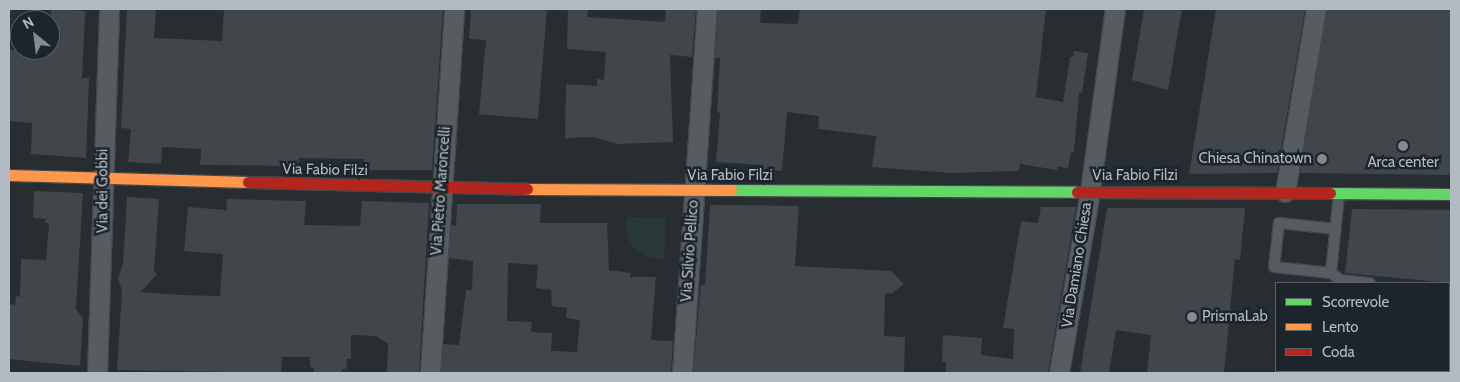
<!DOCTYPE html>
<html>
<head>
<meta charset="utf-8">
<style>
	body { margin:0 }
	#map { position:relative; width:1460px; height:382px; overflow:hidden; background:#282d32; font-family:Cabin,sans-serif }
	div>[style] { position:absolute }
	.green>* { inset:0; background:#283938 }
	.building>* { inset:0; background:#41464a }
	.roads { filter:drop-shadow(1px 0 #44484c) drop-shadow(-1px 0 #44484c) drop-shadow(0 1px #44484c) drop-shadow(0 -1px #44484c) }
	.lane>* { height:10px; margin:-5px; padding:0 5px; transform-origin:5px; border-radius:5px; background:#575c61 }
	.street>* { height:19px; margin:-9.5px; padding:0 9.5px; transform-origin:9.5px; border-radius:9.5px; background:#575c61 }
	.fast>* { height:11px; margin:-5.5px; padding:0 5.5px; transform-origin:5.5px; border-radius:5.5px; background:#63d668 }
	.slow>* { height:11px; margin:-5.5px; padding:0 5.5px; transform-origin:5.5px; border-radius:5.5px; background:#ff974d }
	.jam>* { height:11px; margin:-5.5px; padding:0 5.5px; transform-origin:5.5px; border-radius:5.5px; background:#b3261e }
	.dots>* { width:14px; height:14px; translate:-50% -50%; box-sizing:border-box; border:2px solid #1c242c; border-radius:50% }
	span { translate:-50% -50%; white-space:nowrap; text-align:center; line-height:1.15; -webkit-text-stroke:5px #1c242c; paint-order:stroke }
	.poi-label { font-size:15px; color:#b2bac3 }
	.right { translate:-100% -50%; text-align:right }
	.left { translate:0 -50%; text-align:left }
	.street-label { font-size:15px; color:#b2bac3 }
	.frame { position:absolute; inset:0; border:10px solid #b2bac3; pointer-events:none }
	.legend { position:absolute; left:1275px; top:282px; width:175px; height:90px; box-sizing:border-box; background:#1c242c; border:1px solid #586068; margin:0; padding:6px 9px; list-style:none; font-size:15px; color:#b2bac3 }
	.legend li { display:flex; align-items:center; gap:10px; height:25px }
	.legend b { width:25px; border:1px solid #586068 }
	.north { position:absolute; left:10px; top:10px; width:50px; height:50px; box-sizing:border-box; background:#1c242c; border:1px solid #586068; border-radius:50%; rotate:331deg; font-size:14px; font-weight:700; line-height:20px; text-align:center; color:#b2bac3 }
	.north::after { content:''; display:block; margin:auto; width:18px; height:22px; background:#828990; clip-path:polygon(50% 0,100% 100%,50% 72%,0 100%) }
</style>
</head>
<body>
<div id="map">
	<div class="green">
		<div style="clip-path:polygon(627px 217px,666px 218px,664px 259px,649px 258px,634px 249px,627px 236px)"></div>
	</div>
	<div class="building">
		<div style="clip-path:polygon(51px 9px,85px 11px,82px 78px,89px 78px,86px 158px,31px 154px,32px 123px,9px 121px,9px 50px,50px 50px)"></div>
		<div style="clip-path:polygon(127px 9px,156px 9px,154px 38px,222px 41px,224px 9px,443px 9px,432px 170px,364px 170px,364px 159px,299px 158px,298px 166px,200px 165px,201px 149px,162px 147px,161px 164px,128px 162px,131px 129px,121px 128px)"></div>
		<div style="clip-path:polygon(471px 9px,547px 9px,538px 119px,479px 114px,486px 40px,469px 39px)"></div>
		<div style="clip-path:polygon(568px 9px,588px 9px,587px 17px,665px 22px,666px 9px,696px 9px,692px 57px,670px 55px,673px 142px,617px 144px,594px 137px,565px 138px,566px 84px,597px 86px,597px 79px,604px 80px,606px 52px,567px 49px)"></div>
		<div style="clip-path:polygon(718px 9px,761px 9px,760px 23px,798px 24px,800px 9px,1046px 9px,1036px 97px,1063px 102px,1070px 57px,1073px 57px,1074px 51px,1088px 53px,1082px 93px,1079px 93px,1074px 152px,1071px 152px,1068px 169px,1058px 166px,1057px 170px,1020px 164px,1019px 171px,950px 173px,872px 167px,876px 136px,818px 129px,819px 116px,787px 112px,782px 171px,762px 169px,763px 165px,716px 162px,720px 113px,717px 112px,720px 58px,715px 58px)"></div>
		<div style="clip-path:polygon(1144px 9px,1182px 9px,1168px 90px,1132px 80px)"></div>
		<div style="clip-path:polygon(1216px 9px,1305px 9px,1277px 173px,1189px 174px)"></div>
		<div style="clip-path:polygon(1327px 9px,1451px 9px,1451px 175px,1300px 173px)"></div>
		<div style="clip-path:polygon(34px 191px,83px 193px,76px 309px,83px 318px,80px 366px,9px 359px,9px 304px,15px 305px,16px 296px,20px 297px,21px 259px,46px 260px,49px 223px,45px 223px,45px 219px,33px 218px)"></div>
		<div style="clip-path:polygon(127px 197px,159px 199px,154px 271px,157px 274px,141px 292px,180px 295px,220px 296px,223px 254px,184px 251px,188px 207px,227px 210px,226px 199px,306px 201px,304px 225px,360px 226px,362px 201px,429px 203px,419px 373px,387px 373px,388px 344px,376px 336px,351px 335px,351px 359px,347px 359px,346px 369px,342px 369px,342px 373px,314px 373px,314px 368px,310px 367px,310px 357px,282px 357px,281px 373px,117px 370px,122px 291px,118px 278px,123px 264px)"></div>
		<div style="clip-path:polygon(evenodd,457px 204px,541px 204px,540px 223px,607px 223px,609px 270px,631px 273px,630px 277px,656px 277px,651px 340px,673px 341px,671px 373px,441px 373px,443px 344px,459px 345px,466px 290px,472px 290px,473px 261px,449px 258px,451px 225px,456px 226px,457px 204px,508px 263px,538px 265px,536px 288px,551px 290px,552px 306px,567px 308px,566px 318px,580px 320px,577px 352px,551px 351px,552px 333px,531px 332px,532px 322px,507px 321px,508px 263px)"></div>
		<div style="clip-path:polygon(710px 205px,799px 206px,795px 266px,891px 271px,904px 284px,892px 293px,885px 294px,884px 336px,905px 337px,904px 373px,693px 373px,701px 285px,705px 285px)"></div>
		<div style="clip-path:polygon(1041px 207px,1076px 207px,1048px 373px,946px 373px,946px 362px,942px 362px,943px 335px,982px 338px,981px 355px,1013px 359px,1014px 329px,1003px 328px,1021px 221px,1038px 223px)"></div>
		<div style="clip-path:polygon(1107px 208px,1245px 208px,1240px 260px,1235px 259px,1224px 373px,1147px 373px,1151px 335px,1116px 330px,1109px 373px,1080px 373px)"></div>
		<div style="clip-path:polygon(1352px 209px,1451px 210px,1451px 283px,1345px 273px)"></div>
	</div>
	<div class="roads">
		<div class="lane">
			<div style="left:1339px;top:194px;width:79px;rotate:95.8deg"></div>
			<div style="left:1331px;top:273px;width:11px;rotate:38deg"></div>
			<div style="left:1340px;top:280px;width:30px;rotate:6deg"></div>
			<div style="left:1331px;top:273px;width:57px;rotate:-174deg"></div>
			<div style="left:1274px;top:267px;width:44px;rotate:-83.5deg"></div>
			<div style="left:1279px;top:223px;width:57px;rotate:6deg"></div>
			<div style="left:1449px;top:292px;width:2px;rotate:27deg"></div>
		</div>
		<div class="street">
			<div style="left:1285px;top:192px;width:186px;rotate:-80.4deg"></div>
			<div style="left:97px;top:373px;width:364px;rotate:-88.1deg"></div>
			<div style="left:430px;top:373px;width:365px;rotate:-86.2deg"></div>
			<div style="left:682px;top:373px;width:365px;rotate:-86.1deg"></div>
			<div style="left:1059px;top:373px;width:185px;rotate:-80.3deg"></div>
			<div style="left:1090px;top:191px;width:184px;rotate:-82.2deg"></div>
		</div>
		<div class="fast">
			<div style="left:731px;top:190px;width:346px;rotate:0.3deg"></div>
			<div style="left:1330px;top:193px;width:121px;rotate:0.5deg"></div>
		</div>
		<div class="slow">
			<div style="left:9px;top:175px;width:239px;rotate:1.7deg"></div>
			<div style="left:527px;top:189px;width:204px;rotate:0.3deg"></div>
		</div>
		<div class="jam">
			<div style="left:248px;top:182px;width:279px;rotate:1.4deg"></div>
			<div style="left:1077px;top:192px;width:253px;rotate:0.2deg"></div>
		</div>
	</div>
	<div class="dots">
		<div style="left:1403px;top:146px;background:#828990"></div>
		<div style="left:1322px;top:159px;background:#828990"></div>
		<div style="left:1192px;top:317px;background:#828990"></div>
	</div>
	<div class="poi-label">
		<span class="right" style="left:1312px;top:159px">Chiesa Chinatown</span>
		<span style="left:1403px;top:163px">Arca center</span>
		<span class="left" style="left:1202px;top:317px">PrismaLab</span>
	</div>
	<div class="street-label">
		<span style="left:325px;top:170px;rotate:1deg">Via Fabio Filzi</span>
		<span style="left:730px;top:176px">Via Fabio Filzi</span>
		<span style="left:1135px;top:176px">Via Fabio Filzi</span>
		<span style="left:103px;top:191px;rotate:-90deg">Via dei Gobbi</span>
		<span style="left:441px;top:191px;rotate:-86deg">Via Pietro Maroncelli</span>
		<span style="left:690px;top:251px;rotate:-86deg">Via Silvio Pellico</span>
		<span style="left:1077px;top:265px;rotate:-81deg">Via Damiano Chiesa</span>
	</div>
	<div class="frame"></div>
	<ul class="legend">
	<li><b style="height:6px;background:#63d668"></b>Scorrevole</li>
	<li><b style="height:6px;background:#ff974d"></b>Lento</li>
	<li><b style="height:6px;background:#b3261e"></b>Coda</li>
	</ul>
	<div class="north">N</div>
</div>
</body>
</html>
